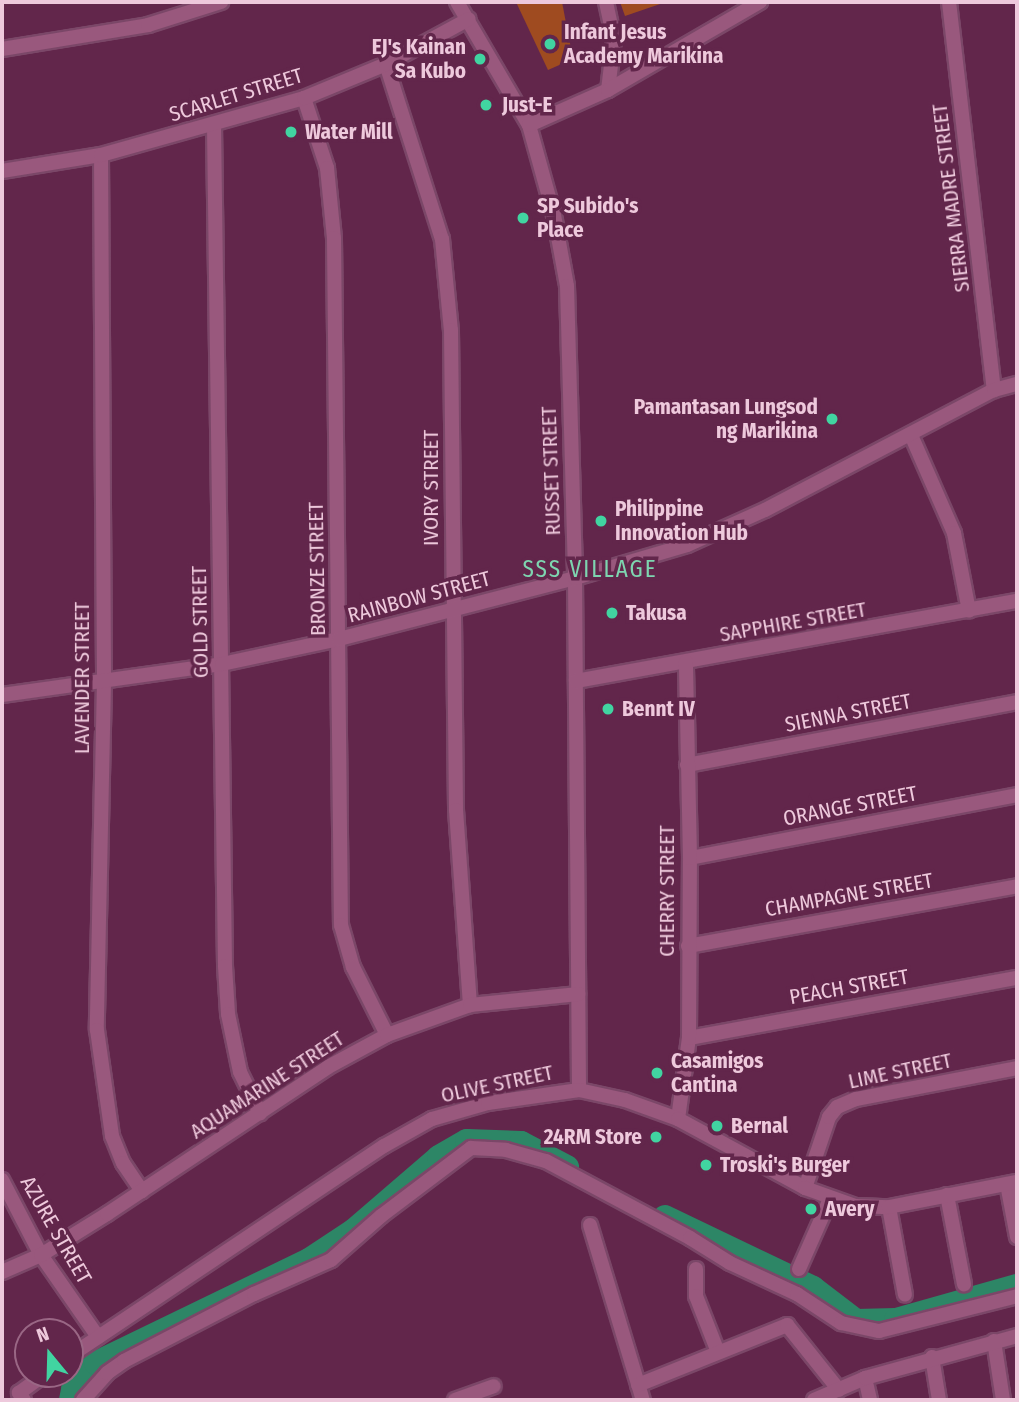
<!DOCTYPE html>
<html>
<head>
<meta charset="utf-8">
<style>
	body { margin:0 }
	#map { position:relative; width:1019px; height:1402px; overflow:hidden; background:#62264b; font-family:"Fira Sans Condensed",sans-serif }
	div>[style] { position:absolute }
	.green>* { inset:0; background:#9f4b20 }
	.river>* { height:24px; margin:-12px; padding:0 12px; transform-origin:12px; border-radius:12px; background:#2d8666 }
	.roads { filter:drop-shadow(2px 0 #7b4768) drop-shadow(-2px 0 #7b4768) drop-shadow(0 2px #7b4768) drop-shadow(0 -2px #7b4768) }
	.minor>* { height:14px; margin:-7px; padding:0 7px; transform-origin:7px; border-radius:7px; background:#99587d }
	.dots>* { width:19px; height:19px; translate:-50% -50%; box-sizing:border-box; border:4px solid #62264b; border-radius:50% }
	span { translate:-50% -50%; white-space:nowrap; text-align:center; line-height:1.15; -webkit-text-stroke:7px #62264b; paint-order:stroke }
	.poi-label { font-size:21px; color:#eec9dc; font-weight:700 }
	.left { translate:0 -50%; text-align:left }
	.right { translate:-100% -50%; text-align:right }
	.street-label { font-size:21px; color:#eec9dc }
	.neighbourhood-label { font-size:23px; color:#7ed5b0; letter-spacing:2px }
	.frame { position:absolute; inset:0; border:4px solid #eec9dc; pointer-events:none }
	.north { position:absolute; left:14px; top:1318px; width:70px; height:70px; box-sizing:border-box; background:#62264b; border:2px solid #9a6785; border-radius:50%; rotate:341deg; font-size:19px; font-weight:700; line-height:28px; text-align:center; color:#eec9dc }
	.north::after { content:''; display:block; margin:auto; width:24px; height:32px; background:#41d4a1; clip-path:polygon(50% 0,100% 100%,50% 72%,0 100%) }
</style>
</head>
<body>
<div id="map">
	<div class="green">
		<div style="clip-path:polygon(516px 2px,562px 2px,573px 59px,548px 70px)"></div>
		<div style="clip-path:polygon(620px 2px,662px 2px,663px 3px,625px 16px)"></div>
	</div>
	<div class="river">
		<div style="left:665px;top:1217px;width:164px;rotate:25.6deg"></div>
		<div style="left:813px;top:1288px;width:54px;rotate:37.5deg"></div>
		<div style="left:856px;top:1321px;width:40px;rotate:-1.4deg"></div>
		<div style="left:896px;top:1320px;width:126px;rotate:-15.7deg"></div>
		<div style="left:71px;top:1400px;width:10px;rotate:-79deg"></div>
		<div style="left:73px;top:1390px;width:35px;rotate:-50deg"></div>
		<div style="left:96px;top:1363px;width:237px;rotate:-25.8deg"></div>
		<div style="left:309px;top:1260px;width:53px;rotate:-33.4deg"></div>
		<div style="left:353px;top:1231px;width:113px;rotate:-40.7deg"></div>
		<div style="left:439px;top:1157px;width:32px;rotate:-30deg"></div>
		<div style="left:467px;top:1141px;width:54px;rotate:2.1deg"></div>
		<div style="left:521px;top:1143px;width:52px;rotate:27.6deg"></div>
	</div>
	<div class="roads">
		<div class="minor">
			<div style="left:457px;top:2px;width:143px;rotate:59.7deg"></div>
			<div style="left:529px;top:125px;width:93px;rotate:74.5deg"></div>
			<div style="left:554px;top:215px;width:72px;rotate:79.6deg"></div>
			<div style="left:567px;top:286px;width:292px;rotate:88.4deg"></div>
			<div style="left:575px;top:578px;width:512px;rotate:89.55deg"></div>
			<div style="left:606px;top:2px;width:39px;rotate:78deg"></div>
			<div style="left:614px;top:40px;width:50px;rotate:96.8deg"></div>
			<div style="left:949px;top:2px;width:391px;rotate:83.4deg"></div>
			<div style="left:2px;top:49px;width:148px;rotate:-9.3deg"></div>
			<div style="left:148px;top:25px;width:77px;rotate:-17.5deg"></div>
			<div style="left:386px;top:64px;width:184px;rotate:72.3deg"></div>
			<div style="left:442px;top:239px;width:91px;rotate:84.4deg"></div>
			<div style="left:451px;top:330px;width:480px;rotate:89.4deg"></div>
			<div style="left:456px;top:810px;width:196px;rotate:85.9deg"></div>
			<div style="left:304px;top:98px;width:74px;rotate:71.8deg"></div>
			<div style="left:327px;top:168px;width:70px;rotate:84.3deg"></div>
			<div style="left:334px;top:238px;width:687px;rotate:89.42deg"></div>
			<div style="left:341px;top:925px;width:44px;rotate:74.1deg"></div>
			<div style="left:353px;top:967px;width:76px;rotate:63.4deg"></div>
			<div style="left:214px;top:125px;width:841px;rotate:89.25deg"></div>
			<div style="left:225px;top:966px;width:48px;rotate:86.4deg"></div>
			<div style="left:228px;top:1014px;width:59px;rotate:78.3deg"></div>
			<div style="left:240px;top:1072px;width:46px;rotate:64deg"></div>
			<div style="left:529px;top:125px;width:86px;rotate:-23.9deg"></div>
			<div style="left:608px;top:90px;width:176px;rotate:-30.1deg"></div>
			<div style="left:101px;top:155px;width:527px;rotate:89.67deg"></div>
			<div style="left:104px;top:682px;width:348px;rotate:91.2deg"></div>
			<div style="left:97px;top:1030px;width:107px;rotate:81.9deg"></div>
			<div style="left:112px;top:1136px;width:29px;rotate:68deg"></div>
			<div style="left:123px;top:1163px;width:34px;rotate:56deg"></div>
			<div style="left:2px;top:171px;width:100px;rotate:-9.2deg"></div>
			<div style="left:101px;top:155px;width:211px;rotate:-15.7deg"></div>
			<div style="left:304px;top:98px;width:89px;rotate:-22.5deg"></div>
			<div style="left:386px;top:64px;width:94px;rotate:-28.5deg"></div>
			<div style="left:911px;top:435px;width:107px;rotate:66.3deg"></div>
			<div style="left:954px;top:533px;width:79px;rotate:79.1deg"></div>
			<div style="left:576px;top:681px;width:448px;rotate:-10.3deg"></div>
			<div style="left:2px;top:695px;width:222px;rotate:-8deg"></div>
			<div style="left:222px;top:664px;width:120px;rotate:-12.1deg"></div>
			<div style="left:339px;top:639px;width:244px;rotate:-14.5deg"></div>
			<div style="left:575px;top:578px;width:117px;rotate:-16.4deg"></div>
			<div style="left:687px;top:545px;width:85px;rotate:-24.2deg"></div>
			<div style="left:765px;top:510px;width:259px;rotate:-27.7deg"></div>
			<div style="left:994px;top:390px;width:24px;rotate:-15deg"></div>
			<div style="left:687px;top:765px;width:336px;rotate:-10.8deg"></div>
			<div style="left:690px;top:858px;width:333px;rotate:-10.9deg"></div>
			<div style="left:688px;top:946px;width:334px;rotate:-10.3deg"></div>
			<div style="left:689px;top:1038px;width:333px;rotate:-10.4deg"></div>
			<div style="left:678px;top:1119px;width:82px;rotate:-82.3deg"></div>
			<div style="left:689px;top:1038px;width:180px;rotate:-89.7deg"></div>
			<div style="left:690px;top:858px;width:196px;rotate:-91.2deg"></div>
			<div style="left:2px;top:1180px;width:85px;rotate:62.5deg"></div>
			<div style="left:41px;top:1255px;width:100px;rotate:55.2deg"></div>
			<div style="left:1007px;top:1184px;width:54px;rotate:79.3deg"></div>
			<div style="left:805px;top:1188px;width:75px;rotate:-71.3deg"></div>
			<div style="left:829px;top:1117px;width:13px;rotate:-51deg"></div>
			<div style="left:837px;top:1107px;width:21px;rotate:-23deg"></div>
			<div style="left:856px;top:1099px;width:164px;rotate:-10.9deg"></div>
			<div style="left:947px;top:1195px;width:91px;rotate:79.2deg"></div>
			<div style="left:889px;top:1207px;width:89px;rotate:79.7deg"></div>
			<div style="left:590px;top:1225px;width:183px;rotate:73.2deg"></div>
			<div style="left:696px;top:1269px;width:27px;rotate:90deg"></div>
			<div style="left:696px;top:1296px;width:60px;rotate:68.6deg"></div>
			<div style="left:799px;top:1269px;width:77px;rotate:-66.1deg"></div>
			<div style="left:2px;top:1272px;width:43px;rotate:-23.6deg"></div>
			<div style="left:41px;top:1255px;width:78px;rotate:-31.8deg"></div>
			<div style="left:107px;top:1214px;width:265px;rotate:-33.6deg"></div>
			<div style="left:328px;top:1067px;width:67px;rotate:-28.5deg"></div>
			<div style="left:387px;top:1035px;width:88px;rotate:-19.9deg"></div>
			<div style="left:470px;top:1005px;width:109px;rotate:-5.8deg"></div>
			<div style="left:994px;top:1341px;width:60px;rotate:81.3deg"></div>
			<div style="left:70px;top:1356px;width:378px;rotate:-33.8deg"></div>
			<div style="left:384px;top:1146px;width:55px;rotate:-29.4deg"></div>
			<div style="left:432px;top:1119px;width:58px;rotate:-15.9deg"></div>
			<div style="left:488px;top:1103px;width:92px;rotate:-8.1deg"></div>
			<div style="left:579px;top:1090px;width:47px;rotate:12.3deg"></div>
			<div style="left:625px;top:1100px;width:56px;rotate:19.7deg"></div>
			<div style="left:678px;top:1119px;width:145px;rotate:28.5deg"></div>
			<div style="left:805px;top:1188px;width:53px;rotate:19.8deg"></div>
			<div style="left:855px;top:1206px;width:34px;rotate:2deg"></div>
			<div style="left:889px;top:1207px;width:130px;rotate:-11.1deg"></div>
			<div style="left:932px;top:1357px;width:44px;rotate:80.8deg"></div>
			<div style="left:865px;top:1378px;width:23px;rotate:77deg"></div>
			<div style="left:638px;top:1385px;width:161px;rotate:-21.9deg"></div>
			<div style="left:787px;top:1325px;width:83px;rotate:51.3deg"></div>
			<div style="left:24px;top:1400px;width:9px;rotate:-126deg"></div>
			<div style="left:19px;top:1393px;width:32px;rotate:-36deg"></div>
			<div style="left:83px;top:1400px;width:36px;rotate:-48deg"></div>
			<div style="left:107px;top:1373px;width:21px;rotate:-35deg"></div>
			<div style="left:124px;top:1361px;width:146px;rotate:-27.3deg"></div>
			<div style="left:254px;top:1294px;width:84px;rotate:-23.8deg"></div>
			<div style="left:331px;top:1260px;width:67px;rotate:-41.3deg"></div>
			<div style="left:381px;top:1216px;width:113px;rotate:-37.1deg"></div>
			<div style="left:471px;top:1148px;width:35px;rotate:3deg"></div>
			<div style="left:506px;top:1150px;width:41px;rotate:15.4deg"></div>
			<div style="left:546px;top:1161px;width:163px;rotate:28.1deg"></div>
			<div style="left:690px;top:1238px;width:47px;rotate:32deg"></div>
			<div style="left:730px;top:1263px;width:74px;rotate:24.8deg"></div>
			<div style="left:797px;top:1294px;width:53px;rotate:33.4deg"></div>
			<div style="left:841px;top:1323px;width:39px;rotate:12deg"></div>
			<div style="left:879px;top:1331px;width:142px;rotate:-14.2deg"></div>
			<div style="left:455px;top:1400px;width:41px;rotate:-19.7deg"></div>
			<div style="left:814px;top:1400px;width:56px;rotate:-23.3deg"></div>
			<div style="left:865px;top:1378px;width:158px;rotate:-15.4deg"></div>
		</div>
	</div>
	<div class="dots">
		<div style="left:550px;top:44px;background:#41d4a1"></div>
		<div style="left:480px;top:59px;background:#41d4a1"></div>
		<div style="left:486px;top:105px;background:#41d4a1"></div>
		<div style="left:291px;top:132px;background:#41d4a1"></div>
		<div style="left:523px;top:218px;background:#41d4a1"></div>
		<div style="left:832px;top:419px;background:#41d4a1"></div>
		<div style="left:601px;top:521px;background:#41d4a1"></div>
		<div style="left:612px;top:613px;background:#41d4a1"></div>
		<div style="left:608px;top:709px;background:#41d4a1"></div>
		<div style="left:657px;top:1073px;background:#41d4a1"></div>
		<div style="left:717px;top:1126px;background:#41d4a1"></div>
		<div style="left:656px;top:1137px;background:#41d4a1"></div>
		<div style="left:706px;top:1165px;background:#41d4a1"></div>
		<div style="left:811px;top:1209px;background:#41d4a1"></div>
	</div>
	<div class="poi-label">
		<span class="left" style="left:564px;top:44px">Infant Jesus<br>Academy Marikina</span>
		<span class="right" style="left:466px;top:59px">EJ's Kainan<br>Sa Kubo</span>
		<span class="left" style="left:502px;top:105px">Just-E</span>
		<span class="left" style="left:305px;top:132px">Water Mill</span>
		<span class="left" style="left:537px;top:218px">SP Subido's<br>Place</span>
		<span class="right" style="left:818px;top:419px">Pamantasan Lungsod<br>ng Marikina</span>
		<span class="left" style="left:615px;top:521px">Philippine<br>Innovation Hub</span>
		<span class="left" style="left:626px;top:613px">Takusa</span>
		<span class="left" style="left:622px;top:709px">Bennt IV</span>
		<span class="left" style="left:671px;top:1073px">Casamigos<br>Cantina</span>
		<span class="left" style="left:731px;top:1126px">Bernal</span>
		<span class="right" style="left:642px;top:1137px">24RM Store</span>
		<span class="left" style="left:720px;top:1165px">Troski's Burger</span>
		<span class="left" style="left:825px;top:1209px">Avery</span>
	</div>
	<div class="street-label">
		<span style="left:236px;top:95px;rotate:-17deg">SCARLET STREET</span>
		<span style="left:951px;top:198px;rotate:-97deg">SIERRA MADRE STREET</span>
		<span style="left:551px;top:471px;rotate:-92deg">RUSSET STREET</span>
		<span style="left:431px;top:488px;rotate:-90deg">IVORY STREET</span>
		<span style="left:317px;top:569px;rotate:-91deg">BRONZE STREET</span>
		<span style="left:419px;top:597px;rotate:-15deg">RAINBOW STREET</span>
		<span style="left:200px;top:622px;rotate:-91deg">GOLD STREET</span>
		<span style="left:793px;top:622px;rotate:-10deg">SAPPHIRE STREET</span>
		<span style="left:82px;top:678px;rotate:-90deg">LAVENDER STREET</span>
		<span style="left:848px;top:713px;rotate:-11deg">SIENNA STREET</span>
		<span style="left:850px;top:806px;rotate:-11deg">ORANGE STREET</span>
		<span style="left:667px;top:891px;rotate:-90deg">CHERRY STREET</span>
		<span style="left:849px;top:895px;rotate:-10deg">CHAMPAGNE STREET</span>
		<span style="left:849px;top:987px;rotate:-10deg">PEACH STREET</span>
		<span style="left:900px;top:1071px;rotate:-12deg">LIME STREET</span>
		<span style="left:497px;top:1084px;rotate:-12deg">OLIVE STREET</span>
		<span style="left:267px;top:1085px;rotate:-33deg">AQUAMARINE STREET</span>
		<span style="left:56px;top:1230px;rotate:60deg">AZURE STREET</span>
	</div>
	<div class="neighbourhood-label">
		<span style="left:590px;top:569px">SSS VILLAGE</span>
	</div>
	<div class="frame"></div>
	<div class="north">N</div>
</div>
</body>
</html>
